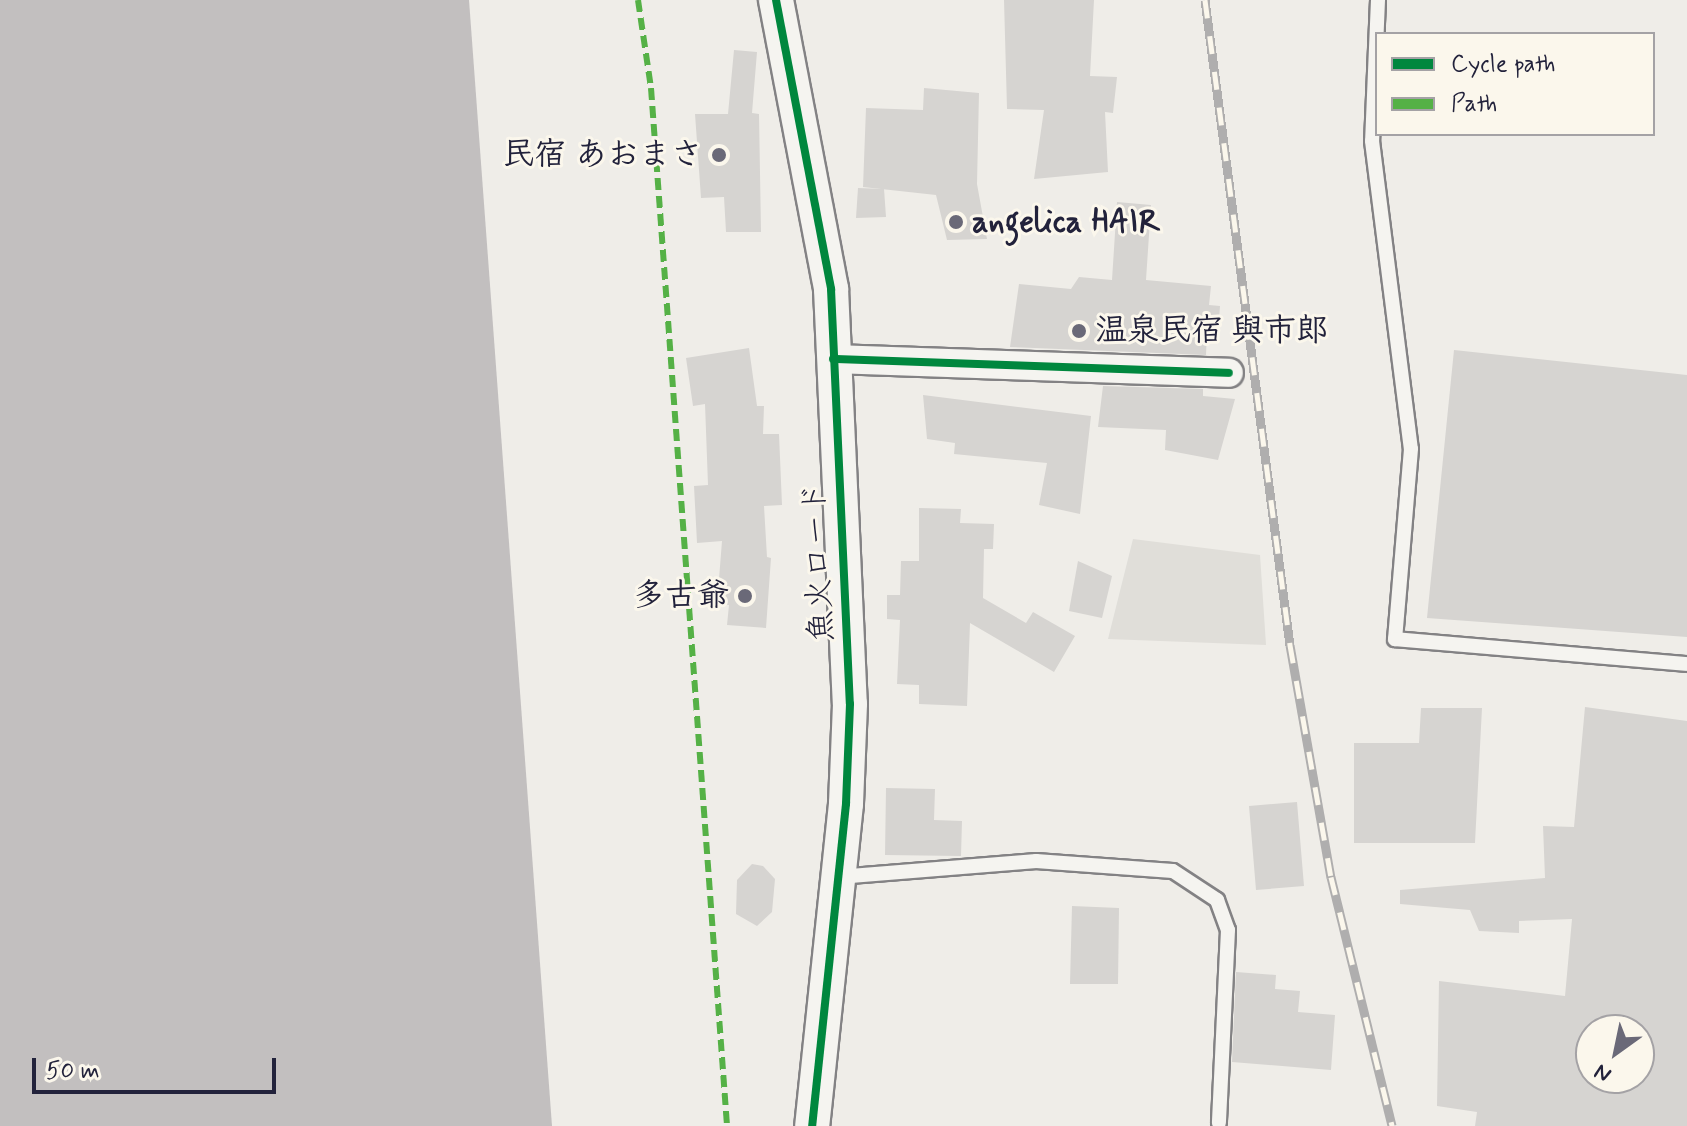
<!DOCTYPE html>
<html>
<head>
<meta charset="utf-8">
<style>
	body { margin:0 }
	#map { position:relative; width:1687px; height:1126px; overflow:hidden; background:#efede8; font-family:Mynerve,"Klee One",sans-serif }
	div>[style] { position:absolute }
	.green>* { inset:0; background:#e0ded9 }
	.water>* { inset:0; background:#c2bfbf }
	.building>* { inset:0; background:#d6d4d1 }
	.roads { filter:drop-shadow(2px 0 #838284) drop-shadow(-2px 0 #838284) drop-shadow(0 2px #838284) drop-shadow(0 -2px #838284) }
	.service>* { height:14px; margin:-7px; padding:0 7px; transform-origin:7px; border-radius:7px; background:#f5f4f0 }
	.minor>* { height:28px; margin:-14px; padding:0 14px; transform-origin:14px; border-radius:14px; background:#f5f4f0 }
	.tertiary>* { height:34px; margin:-17px; padding:0 17px; transform-origin:17px; border-radius:17px; background:#f5f4f0 }
	.rail>* { height:9px; margin-top:-4.5px; transform-origin:0; background:repeating-linear-gradient(90deg,#fbf7ec 0 18px,#afaeae 0 36px); box-sizing:border-box; border-block:2px solid #afaeae }
	.quiet>* { height:6px; margin-top:-3px; transform-origin:0; background:repeating-linear-gradient(90deg,#55b146 0 12px,transparent 0 18px) }
	.cycleway>* { height:8px; margin:-4px; padding:0 4px; transform-origin:4px; border-radius:4px; background:#00873e }
	.dots>* { width:22px; height:22px; translate:-50% -50%; box-sizing:border-box; border:4px solid #fbf7ec; border-radius:50% }
	span { translate:-50% -50%; white-space:nowrap; text-align:center; line-height:1.15; -webkit-text-stroke:6px #fbf7ec; paint-order:stroke }
	.poi-label { font-size:32px; color:#22223b; font-weight:700 }
	.right { translate:-100% -50%; text-align:right }
	.left { translate:0 -50%; text-align:left }
	.street-label { font-size:32px; color:#22223b }
	.legend { position:absolute; left:1375px; top:32px; width:280px; height:104px; box-sizing:border-box; background:#fbf7ec; border:2px solid #a4a2a5; margin:0; padding:10px 14px; list-style:none; font-size:24px; color:#22223b }
	.legend li { display:flex; align-items:center; gap:16px; height:40px }
	.legend b { width:40px; border:2px solid #a4a2a5 }
	.north { position:absolute; left:1575px; top:1014px; width:80px; height:80px; box-sizing:border-box; background:#fbf7ec; border:2px solid #a4a2a5; border-radius:50%; rotate:213deg; font-size:22px; font-weight:700; line-height:32px; text-align:center; color:#22223b }
	.north::after { content:''; display:block; margin:auto; width:28px; height:36px; background:#6a6978; clip-path:polygon(50% 0,100% 100%,50% 72%,0 100%) }
	.scale { position:absolute; left:32px; top:1058px; width:244px; height:36px; box-sizing:border-box; border:4px solid #22223b; border-top:0; padding-left:10px; font-size:24px; line-height:28px; white-space:nowrap; color:#22223b; -webkit-text-stroke:6px #fbf7ec; paint-order:stroke }
</style>
</head>
<body>
<div id="map">
	<div class="green">
		<div style="clip-path:polygon(1133px 539px,1260px 555px,1266px 645px,1108px 639px)"></div>
	</div>
	<div class="water">
		<div style="clip-path:polygon(0 0,469px 0,552px 1126px,0 1126px)"></div>
	</div>
	<div class="building">
		<div style="clip-path:polygon(1004px 0,1094px 0,1090px 76px,1117px 77px,1113px 113px,1105px 112px,1108px 172px,1034px 179px,1044px 110px,1007px 109px)"></div>
		<div style="clip-path:polygon(734px 50px,757px 52px,752px 113px,759px 114px,761px 232px,726px 232px,724px 197px,701px 198px,695px 114px,728px 114px)"></div>
		<div style="clip-path:polygon(924px 88px,979px 93px,977px 184px,987px 239px,947px 240px,936px 195px,863px 187px,866px 108px,923px 110px)"></div>
		<div style="clip-path:polygon(858px 188px,884px 189px,886px 217px,856px 218px)"></div>
		<div style="clip-path:polygon(1117px 202px,1151px 205px,1146px 280px,1211px 286px,1209px 305px,1220px 306px,1218px 334px,1207px 333px,1206px 355px,1010px 347px,1019px 284px,1071px 289px,1079px 277px,1112px 280px)"></div>
		<div style="clip-path:polygon(749px 348px,757px 406px,764px 406px,763px 434px,779px 434px,782px 505px,764px 506px,767px 557px,771px 558px,766px 628px,727px 625px,729px 605px,717px 604px,722px 541px,697px 543px,694px 486px,708px 485px,705px 404px,693px 406px,686px 358px)"></div>
		<div style="clip-path:polygon(1454px 350px,1687px 375px,1687px 637px,1427px 618px)"></div>
		<div style="clip-path:polygon(1103px 386px,1203px 389px,1203px 396px,1235px 399px,1218px 460px,1165px 450px,1166px 430px,1098px 427px)"></div>
		<div style="clip-path:polygon(923px 395px,1091px 416px,1080px 514px,1039px 505px,1047px 463px,954px 454px,955px 443px,927px 439px)"></div>
		<div style="clip-path:polygon(919px 508px,961px 509px,960px 523px,994px 524px,993px 549px,984px 549px,983px 598px,1026px 623px,1033px 612px,1075px 636px,1054px 672px,970px 623px,967px 706px,919px 704px,919px 685px,897px 684px,900px 620px,887px 619px,887px 595px,900px 595px,901px 561px,919px 561px)"></div>
		<div style="clip-path:polygon(1078px 561px,1112px 576px,1102px 618px,1069px 611px)"></div>
		<div style="clip-path:polygon(evenodd,1585px 707px,1687px 721px,1687px 1126px,1475px 1126px,1477px 1112px,1437px 1106px,1439px 981px,1565px 996px,1572px 919px,1519px 921px,1519px 933px,1479px 931px,1470px 910px,1400px 904px,1400px 890px,1545px 878px,1543px 826px,1574px 827px,1585px 707px,1591px 1030px,1639px 1030px,1639px 1078px,1591px 1078px,1591px 1030px)"></div>
		<div style="clip-path:polygon(1421px 708px,1482px 708px,1475px 843px,1354px 843px,1354px 743px,1419px 743px)"></div>
		<div style="clip-path:polygon(886px 788px,935px 789px,934px 820px,962px 821px,961px 856px,885px 855px)"></div>
		<div style="clip-path:polygon(1297px 802px,1304px 886px,1256px 890px,1249px 806px)"></div>
		<div style="clip-path:polygon(752px 864px,763px 866px,775px 879px,772px 912px,757px 926px,736px 914px,737px 880px)"></div>
		<div style="clip-path:polygon(1072px 906px,1119px 908px,1118px 984px,1070px 984px)"></div>
		<div style="clip-path:polygon(1236px 972px,1276px 975px,1275px 989px,1300px 991px,1298px 1012px,1335px 1015px,1331px 1070px,1232px 1062px)"></div>
	</div>
	<div class="roads">
		<div class="service">
			<div style="left:1378px;top:0;width:141px;rotate:92.4deg"></div>
			<div style="left:1372px;top:141px;width:310px;rotate:82.8deg"></div>
			<div style="left:1411px;top:449px;width:191px;rotate:94.8deg"></div>
			<div style="left:1395px;top:639px;width:293px;rotate:4.9deg"></div>
			<div style="left:838px;top:877px;width:199px;rotate:-4.6deg"></div>
			<div style="left:1036px;top:861px;width:137px;rotate:4.2deg"></div>
			<div style="left:1173px;top:871px;width:53px;rotate:33.4deg"></div>
			<div style="left:1217px;top:900px;width:32px;rotate:70deg"></div>
			<div style="left:1228px;top:930px;width:193px;rotate:92.7deg"></div>
		</div>
		<div class="minor">
			<div style="left:833px;top:359px;width:396px;rotate:2deg"></div>
		</div>
		<div class="tertiary">
			<div style="left:776px;top:0;width:294px;rotate:79.2deg"></div>
			<div style="left:831px;top:289px;width:415px;rotate:87.4deg"></div>
			<div style="left:850px;top:704px;width:100px;rotate:92.3deg"></div>
			<div style="left:846px;top:804px;width:324px;rotate:96deg"></div>
		</div>
	</div>
	<div class="rail">
		<div style="left:1205px;top:0;width:651px;rotate:82.49deg"></div>
		<div style="left:1290px;top:645px;width:236px;rotate:80deg"></div>
		<div style="left:1331px;top:877px;width:256px;rotate:76.2deg"></div>
	</div>
	<div class="quiet">
		<div style="left:638px;top:0;width:89px;rotate:81.6deg"></div>
		<div style="left:651px;top:88px;width:1041px;rotate:85.81deg"></div>
	</div>
	<div class="cycleway">
		<div style="left:776px;top:0;width:294px;rotate:79.2deg"></div>
		<div style="left:831px;top:289px;width:415px;rotate:87.4deg"></div>
		<div style="left:850px;top:704px;width:100px;rotate:92.3deg"></div>
		<div style="left:846px;top:804px;width:324px;rotate:96deg"></div>
		<div style="left:833px;top:359px;width:396px;rotate:2deg"></div>
	</div>
	<div class="dots">
		<div style="left:719px;top:155px;background:#6a6978"></div>
		<div style="left:956px;top:222px;background:#6a6978"></div>
		<div style="left:1079px;top:331px;background:#6a6978"></div>
		<div style="left:745px;top:596px;background:#6a6978"></div>
	</div>
	<div class="poi-label">
		<span class="right" style="left:703px;top:155px">民宿 あおまさ</span>
		<span class="left" style="left:972px;top:222px">angelica HAIR</span>
		<span class="left" style="left:1095px;top:331px">温泉民宿 與市郎</span>
		<span class="right" style="left:729px;top:596px">多古爺</span>
	</div>
	<div class="street-label">
		<span style="left:819px;top:562px;rotate:-93deg">魚火ロード</span>
	</div>
	<ul class="legend">
	<li><b style="height:10px;background:#00873e"></b>Cycle path</li>
	<li><b style="height:10px;background:#55b146"></b>Path</li>
	</ul>
	<div class="north">N</div>
	<div class="scale">50 m</div>
</div>
</body>
</html>
